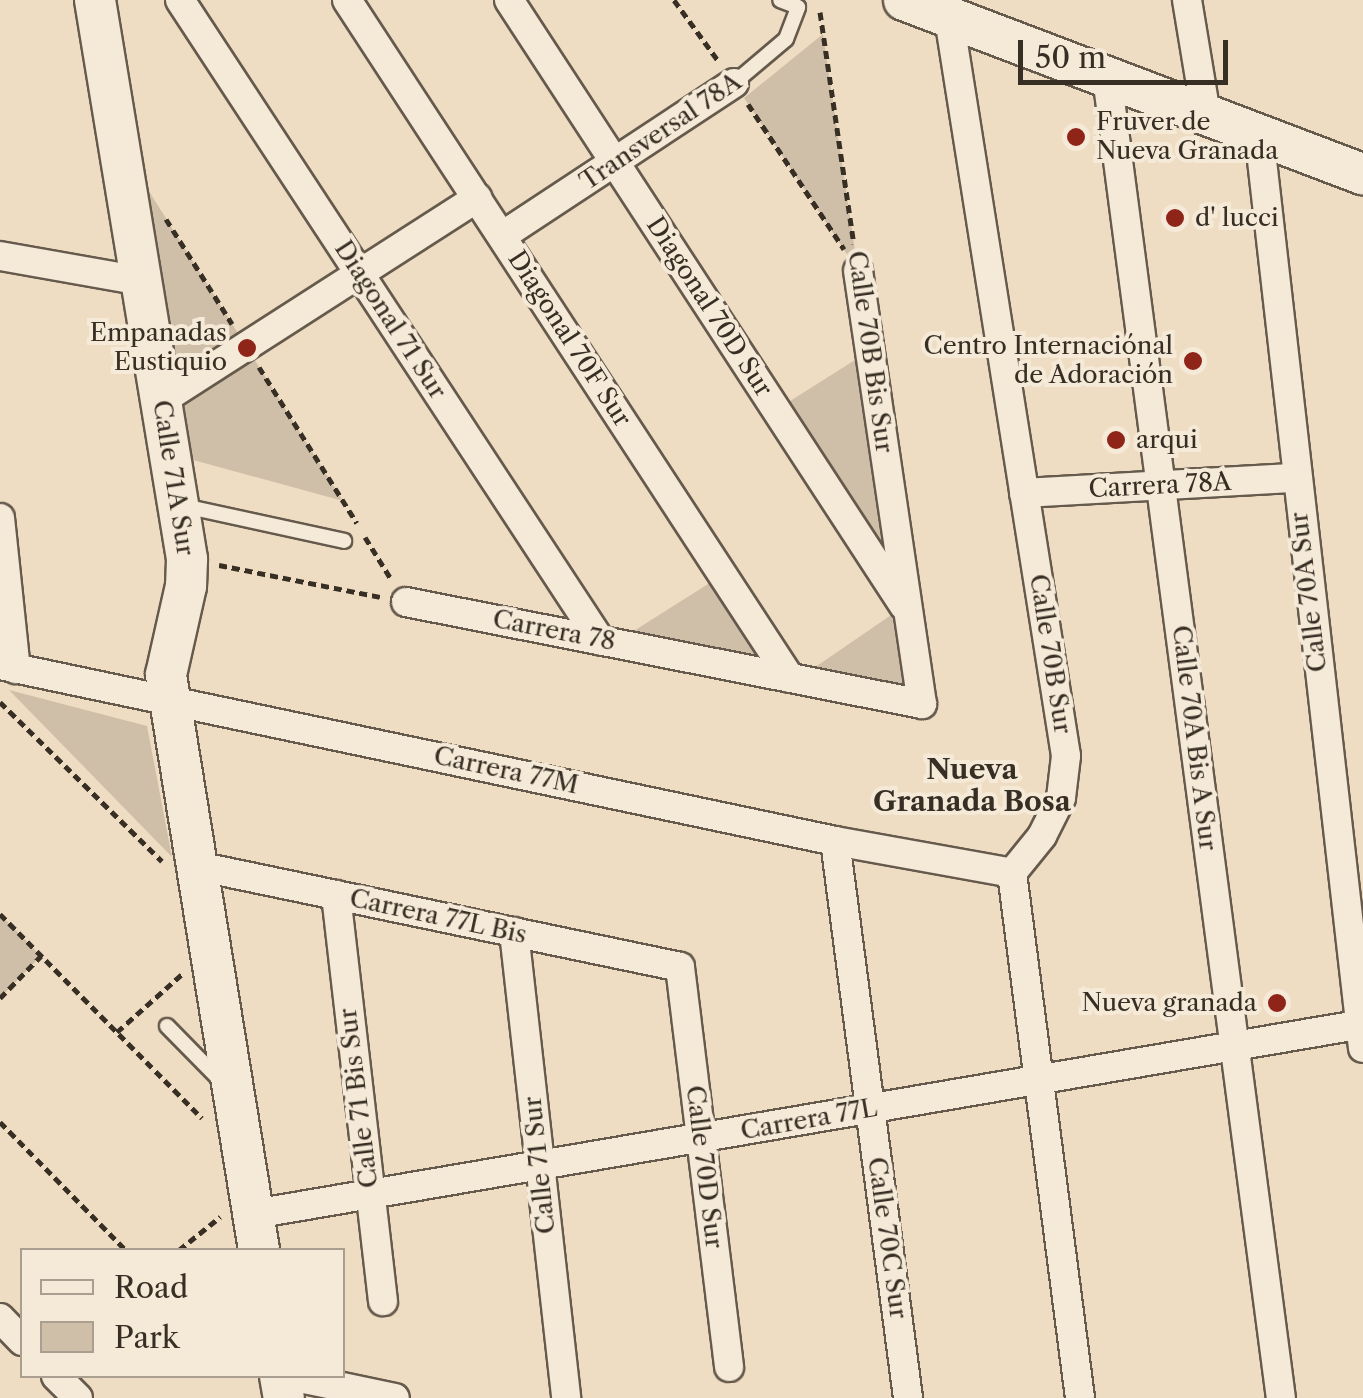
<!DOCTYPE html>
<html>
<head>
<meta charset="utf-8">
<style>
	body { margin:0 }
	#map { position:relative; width:1363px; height:1398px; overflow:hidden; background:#efddc3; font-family:"Libre Caslon Text",serif }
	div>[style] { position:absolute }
	.green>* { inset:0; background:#d0bfa8 }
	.path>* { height:5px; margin-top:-2.5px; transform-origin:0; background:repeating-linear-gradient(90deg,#372e24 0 8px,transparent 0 13px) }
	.roads { filter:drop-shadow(2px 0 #655a4c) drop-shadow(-2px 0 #655a4c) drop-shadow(0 2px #655a4c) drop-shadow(0 -2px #655a4c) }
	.lane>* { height:14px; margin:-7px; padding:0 7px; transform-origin:7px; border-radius:7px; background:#f5e9d8 }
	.street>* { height:28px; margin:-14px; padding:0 14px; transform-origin:14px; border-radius:14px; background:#f5e9d8 }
	.secondary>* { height:40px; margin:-20px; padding:0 20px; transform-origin:20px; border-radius:20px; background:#f5e9d8 }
	.dots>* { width:28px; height:28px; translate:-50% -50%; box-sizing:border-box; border:5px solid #f5e9d8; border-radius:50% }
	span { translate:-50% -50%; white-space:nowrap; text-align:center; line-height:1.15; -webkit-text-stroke:8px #f5e9d8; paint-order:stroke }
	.poi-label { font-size:25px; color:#372e24 }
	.left { translate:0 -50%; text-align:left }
	.right { translate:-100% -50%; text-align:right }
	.street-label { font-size:25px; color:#372e24 }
	.neighbourhood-label { font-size:28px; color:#372e24; font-weight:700 }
	.legend { position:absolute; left:20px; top:1248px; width:325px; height:130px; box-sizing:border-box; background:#f5e9d8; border:2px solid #a99e90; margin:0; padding:12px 18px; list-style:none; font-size:30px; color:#372e24 }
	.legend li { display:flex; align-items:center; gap:20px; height:50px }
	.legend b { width:50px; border:2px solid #a99e90 }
	.scale { position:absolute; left:1018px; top:40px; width:210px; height:45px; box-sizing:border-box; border:5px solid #372e24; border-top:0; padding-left:12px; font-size:30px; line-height:35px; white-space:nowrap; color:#372e24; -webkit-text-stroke:8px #f5e9d8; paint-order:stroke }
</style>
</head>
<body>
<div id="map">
	<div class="green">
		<div style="clip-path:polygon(823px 34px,858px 271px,744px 98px)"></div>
		<div style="clip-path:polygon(147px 188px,246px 346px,343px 501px,186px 458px)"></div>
		<div style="clip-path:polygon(855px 360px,887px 565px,787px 403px)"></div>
		<div style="clip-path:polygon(716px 579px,772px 666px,629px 634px)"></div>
		<div style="clip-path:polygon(894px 613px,909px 690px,811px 670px)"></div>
		<div style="clip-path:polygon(9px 690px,147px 726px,172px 857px)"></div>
		<div style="clip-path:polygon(0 914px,41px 956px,0 998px)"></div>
	</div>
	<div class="path">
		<div style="left:674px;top:0;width:77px;rotate:54deg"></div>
		<div style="left:820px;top:12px;width:234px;rotate:81.7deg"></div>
		<div style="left:748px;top:104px;width:174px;rotate:56.5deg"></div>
		<div style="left:166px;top:219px;width:124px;rotate:57.8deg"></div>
		<div style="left:259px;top:367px;width:184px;rotate:57.9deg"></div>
		<div style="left:365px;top:537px;width:49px;rotate:58.2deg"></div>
		<div style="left:219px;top:565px;width:164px;rotate:11.2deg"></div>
		<div style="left:0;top:702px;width:227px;rotate:44.5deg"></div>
		<div style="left:0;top:914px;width:287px;rotate:45.3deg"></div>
		<div style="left:0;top:998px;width:59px;rotate:-45.7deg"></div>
		<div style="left:117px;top:1032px;width:87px;rotate:-41.7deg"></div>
		<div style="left:0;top:1122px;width:180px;rotate:45.5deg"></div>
		<div style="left:179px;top:1250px;width:53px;rotate:-38.8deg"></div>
	</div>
	<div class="roads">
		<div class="lane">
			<div style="left:734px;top:83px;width:68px;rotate:-40.2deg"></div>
			<div style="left:786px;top:39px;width:34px;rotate:-69deg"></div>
			<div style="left:798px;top:7px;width:19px;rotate:-159deg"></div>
			<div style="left:184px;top:506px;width:164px;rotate:12.3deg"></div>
			<div style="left:167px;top:1026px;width:78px;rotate:45.5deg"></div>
		</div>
		<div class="street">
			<div style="left:180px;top:0;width:766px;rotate:56.73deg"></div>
			<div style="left:347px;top:0;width:810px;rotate:56.84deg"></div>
			<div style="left:509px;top:0;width:723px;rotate:56.9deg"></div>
			<div style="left:1187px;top:0;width:117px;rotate:80.6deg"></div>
			<div style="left:949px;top:18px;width:747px;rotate:80.99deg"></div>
			<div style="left:1066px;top:756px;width:42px;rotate:96.8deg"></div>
			<div style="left:1061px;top:798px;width:42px;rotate:116.6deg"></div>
			<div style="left:1042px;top:836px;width:48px;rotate:129deg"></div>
			<div style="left:1012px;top:873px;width:529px;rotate:82.62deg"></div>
			<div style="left:1107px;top:77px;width:1332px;rotate:82.5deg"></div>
			<div style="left:1259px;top:134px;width:920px;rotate:83.51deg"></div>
			<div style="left:502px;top:236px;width:278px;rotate:-33.4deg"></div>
			<div style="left:0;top:256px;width:144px;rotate:10deg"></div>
			<div style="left:161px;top:401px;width:376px;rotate:-32.7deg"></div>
			<div style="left:1024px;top:493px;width:272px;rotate:-3.2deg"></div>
			<div style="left:0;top:518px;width:152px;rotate:84deg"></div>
			<div style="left:406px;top:602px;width:526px;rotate:11.18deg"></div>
			<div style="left:922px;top:704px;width:438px;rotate:-98.4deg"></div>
			<div style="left:0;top:665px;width:853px;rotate:11.9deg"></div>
			<div style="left:835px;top:841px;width:180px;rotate:10.2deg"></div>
			<div style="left:835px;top:841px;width:562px;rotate:82.53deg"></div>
			<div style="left:197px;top:866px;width:493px;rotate:11.8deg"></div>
			<div style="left:680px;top:967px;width:403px;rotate:83deg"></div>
			<div style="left:336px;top:895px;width:409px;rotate:83.4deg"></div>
			<div style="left:514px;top:932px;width:469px;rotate:83.6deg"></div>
			<div style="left:254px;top:1214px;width:1125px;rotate:-9.72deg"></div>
			<div style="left:0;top:1318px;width:32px;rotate:46deg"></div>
			<div style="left:56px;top:1376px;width:31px;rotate:45deg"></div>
			<div style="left:290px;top:1376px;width:107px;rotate:11.8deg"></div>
		</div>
		<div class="secondary">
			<div style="left:95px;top:0;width:567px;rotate:80.65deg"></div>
			<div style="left:187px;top:559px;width:27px;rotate:92deg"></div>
			<div style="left:186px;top:586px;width:91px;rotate:102.7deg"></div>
			<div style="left:166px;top:675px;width:582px;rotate:80.81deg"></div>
			<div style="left:904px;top:0;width:491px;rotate:20.8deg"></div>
			<div style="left:280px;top:1376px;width:22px;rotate:80deg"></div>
		</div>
	</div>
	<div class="dots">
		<div style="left:1076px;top:137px;background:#8f2418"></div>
		<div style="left:1175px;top:218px;background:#8f2418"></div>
		<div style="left:247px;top:348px;background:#8f2418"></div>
		<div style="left:1193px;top:361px;background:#8f2418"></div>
		<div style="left:1116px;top:440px;background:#8f2418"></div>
		<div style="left:1277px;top:1003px;background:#8f2418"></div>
	</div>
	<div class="poi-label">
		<span class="left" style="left:1096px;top:137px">Fruver de<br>Nueva Granada</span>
		<span class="left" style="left:1195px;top:218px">d' lucci</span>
		<span class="right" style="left:227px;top:348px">Empanadas<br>Eustiquio</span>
		<span class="right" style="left:1173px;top:361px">Centro Internaciónal<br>de Adoración</span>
		<span class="left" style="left:1136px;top:440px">arqui</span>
		<span class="right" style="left:1257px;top:1003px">Nueva granada</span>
	</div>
	<div class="street-label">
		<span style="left:661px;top:132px;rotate:-34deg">Transversal 78A</span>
		<span style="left:709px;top:307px;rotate:57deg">Diagonal 70D Sur</span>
		<span style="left:390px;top:320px;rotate:57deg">Diagonal 71 Sur</span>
		<span style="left:569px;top:339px;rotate:57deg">Diagonal 70F Sur</span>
		<span style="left:870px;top:352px;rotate:82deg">Calle 70B Bis Sur</span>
		<span style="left:173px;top:478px;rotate:81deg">Calle 71A Sur</span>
		<span style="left:1160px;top:486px;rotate:-3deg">Carrera 78A</span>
		<span style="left:1309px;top:592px;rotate:-97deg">Calle 70A Sur</span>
		<span style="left:554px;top:631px;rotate:11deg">Carrera 78</span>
		<span style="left:1050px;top:654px;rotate:81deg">Calle 70B Sur</span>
		<span style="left:1194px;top:738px;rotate:83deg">Calle 70A Bis A Sur</span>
		<span style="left:506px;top:771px;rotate:12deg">Carrera 77M</span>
		<span style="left:438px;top:917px;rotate:12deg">Carrera 77L Bis</span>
		<span style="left:359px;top:1098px;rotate:-97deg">Calle 71 Bis Sur</span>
		<span style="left:809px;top:1120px;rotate:-10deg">Carrera 77L</span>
		<span style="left:540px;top:1165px;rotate:-96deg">Calle 71 Sur</span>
		<span style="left:704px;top:1167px;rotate:83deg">Calle 70D Sur</span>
		<span style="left:887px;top:1238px;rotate:82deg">Calle 70C Sur</span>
	</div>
	<div class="neighbourhood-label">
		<span style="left:972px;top:785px">Nueva<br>Granada Bosa</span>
	</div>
	<ul class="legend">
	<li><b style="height:12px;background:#f5e9d8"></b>Road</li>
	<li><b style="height:28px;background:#d0bfa8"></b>Park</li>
	</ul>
	<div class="scale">50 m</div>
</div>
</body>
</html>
